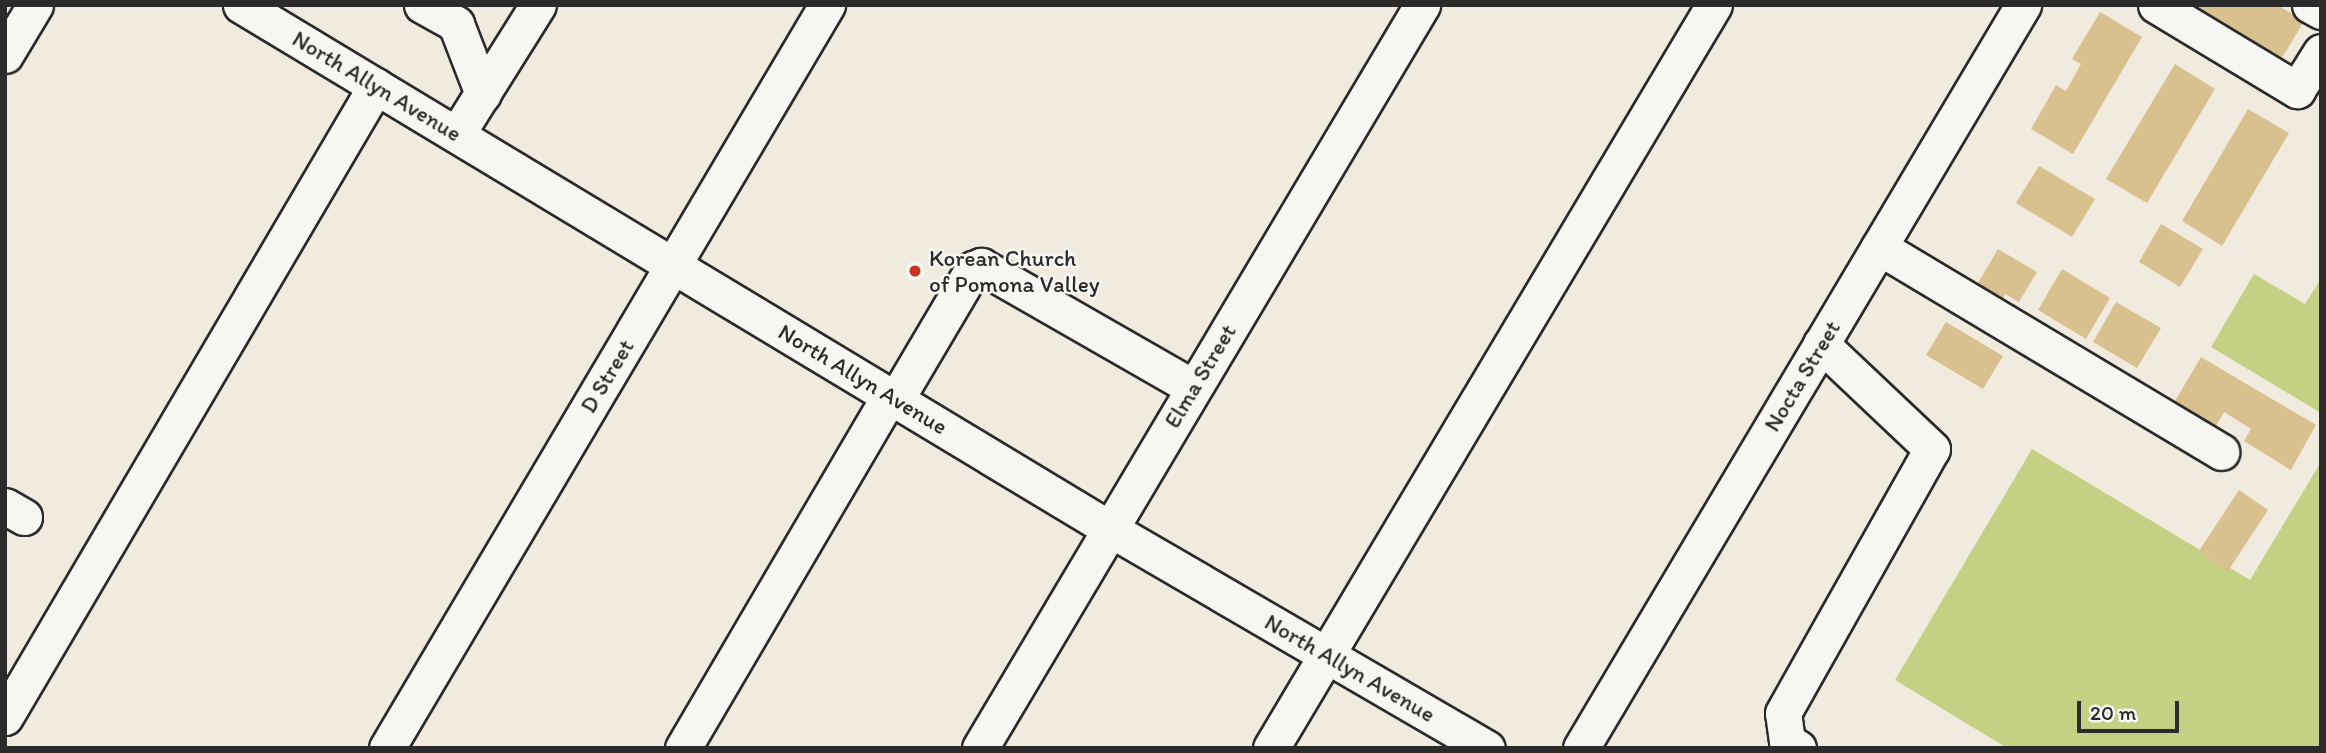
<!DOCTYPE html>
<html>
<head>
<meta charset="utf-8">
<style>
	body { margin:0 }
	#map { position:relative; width:2326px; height:753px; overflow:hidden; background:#f0ebde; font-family:Itim,sans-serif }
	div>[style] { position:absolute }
	.green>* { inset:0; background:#c4d083 }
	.building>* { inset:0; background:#d8c08f }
	.roads { filter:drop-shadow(2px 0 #2b2b2b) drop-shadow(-2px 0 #2b2b2b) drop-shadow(0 2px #2b2b2b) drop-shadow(0 -2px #2b2b2b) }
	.minor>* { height:35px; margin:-17.5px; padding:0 17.5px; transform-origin:17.5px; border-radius:17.5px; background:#f6f6f2 }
	.dots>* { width:19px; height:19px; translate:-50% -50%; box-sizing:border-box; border:4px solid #f6f6f2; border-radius:50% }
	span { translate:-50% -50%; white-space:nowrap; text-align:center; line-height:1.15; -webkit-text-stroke:5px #f6f6f2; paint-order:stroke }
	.street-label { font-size:23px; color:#2b2b2b }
	.poi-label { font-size:23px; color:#2b2b2b }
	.left { translate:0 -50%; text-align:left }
	.frame { position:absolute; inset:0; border:7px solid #2b2b2b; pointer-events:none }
	.scale { position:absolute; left:2077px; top:701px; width:102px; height:32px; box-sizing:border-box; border:4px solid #2b2b2b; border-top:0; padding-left:9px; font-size:21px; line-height:24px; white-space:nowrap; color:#2b2b2b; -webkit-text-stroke:5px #f6f6f2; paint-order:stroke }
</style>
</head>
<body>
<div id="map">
	<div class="green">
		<div style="clip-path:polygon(2254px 274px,2305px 304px,2321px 279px,2321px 413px,2211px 347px)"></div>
		<div style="clip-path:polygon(2032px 449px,2250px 580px,2321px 462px,2321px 748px,2007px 748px,1895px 680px)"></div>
	</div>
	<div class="building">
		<div style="clip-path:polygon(2172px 5px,2277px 5px,2304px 21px,2276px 68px)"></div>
		<div style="clip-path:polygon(2100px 12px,2142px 37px,2073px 154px,2031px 129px,2056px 85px,2066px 91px,2081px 64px,2072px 59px)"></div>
		<div style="clip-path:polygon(2175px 64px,2215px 89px,2147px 203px,2106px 179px)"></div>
		<div style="clip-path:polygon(2248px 109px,2289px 133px,2222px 246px,2182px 221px)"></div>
		<div style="clip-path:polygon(2039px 166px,2095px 199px,2072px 237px,2016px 203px)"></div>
		<div style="clip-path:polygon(2161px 224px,2203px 249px,2180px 287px,2139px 262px)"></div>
		<div style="clip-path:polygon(1998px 249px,2037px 272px,2019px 302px,2005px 294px,1999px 305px,1974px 290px)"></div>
		<div style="clip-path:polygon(2062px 269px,2110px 298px,2086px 339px,2038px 310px)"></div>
		<div style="clip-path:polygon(2116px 302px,2161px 328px,2137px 368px,2093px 342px)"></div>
		<div style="clip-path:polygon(1946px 322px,2003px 356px,1983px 389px,1926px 355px)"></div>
		<div style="clip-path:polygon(2201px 357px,2316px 425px,2291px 470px,2244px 441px,2251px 429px,2224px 412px,2216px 426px,2175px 401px)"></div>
		<div style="clip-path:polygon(2239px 490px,2268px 510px,2228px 571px,2199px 551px)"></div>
	</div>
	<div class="roads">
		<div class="minor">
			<div style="left:241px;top:5px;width:1015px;rotate:31.09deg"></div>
			<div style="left:1110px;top:529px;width:436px;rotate:30.2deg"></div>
			<div style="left:422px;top:5px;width:39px;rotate:29deg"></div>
			<div style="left:456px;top:24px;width:75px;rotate:68.9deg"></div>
			<div style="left:2156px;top:5px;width:165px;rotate:31.1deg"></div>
			<div style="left:2297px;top:90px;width:45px;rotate:-57.7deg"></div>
			<div style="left:2310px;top:5px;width:13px;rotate:29deg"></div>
			<div style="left:5px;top:55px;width:58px;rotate:-59deg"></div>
			<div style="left:457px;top:134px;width:152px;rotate:-57.9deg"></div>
			<div style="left:1879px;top:247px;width:399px;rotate:30.9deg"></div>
			<div style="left:896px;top:399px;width:151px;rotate:-59.4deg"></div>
			<div style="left:973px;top:269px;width:9px;rotate:-21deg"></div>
			<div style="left:981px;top:266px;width:245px;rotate:29.8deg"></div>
			<div style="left:5px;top:506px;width:22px;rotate:30deg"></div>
			<div style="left:5px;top:717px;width:732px;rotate:-59.55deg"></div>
			<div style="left:387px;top:748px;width:864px;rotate:-59.37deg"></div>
			<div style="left:683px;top:748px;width:409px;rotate:-59.6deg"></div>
			<div style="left:980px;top:748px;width:865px;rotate:-59.25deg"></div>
			<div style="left:1271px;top:748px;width:865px;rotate:-59.2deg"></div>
			<div style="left:1581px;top:748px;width:865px;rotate:-59.25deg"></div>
			<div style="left:1798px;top:748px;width:13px;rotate:-148deg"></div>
			<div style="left:1787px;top:741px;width:28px;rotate:-98deg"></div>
			<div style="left:1783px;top:713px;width:303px;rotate:-60.6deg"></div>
			<div style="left:1932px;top:449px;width:153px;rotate:-136.6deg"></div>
		</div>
	</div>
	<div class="dots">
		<div style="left:915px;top:271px;background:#c8321e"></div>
	</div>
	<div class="street-label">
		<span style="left:377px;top:86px;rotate:31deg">North Allyn Avenue</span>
		<span style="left:607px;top:376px;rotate:-59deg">D Street</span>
		<span style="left:1200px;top:376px;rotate:-59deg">Elma Street</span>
		<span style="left:1802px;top:376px;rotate:-59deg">Nocta Street</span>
		<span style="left:863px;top:379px;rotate:31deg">North Allyn Avenue</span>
		<span style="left:1350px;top:668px;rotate:30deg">North Allyn Avenue</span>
	</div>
	<div class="poi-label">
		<span class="left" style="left:929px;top:271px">Korean Church<br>of Pomona Valley</span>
	</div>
	<div class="frame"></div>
	<div class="scale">20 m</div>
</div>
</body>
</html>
